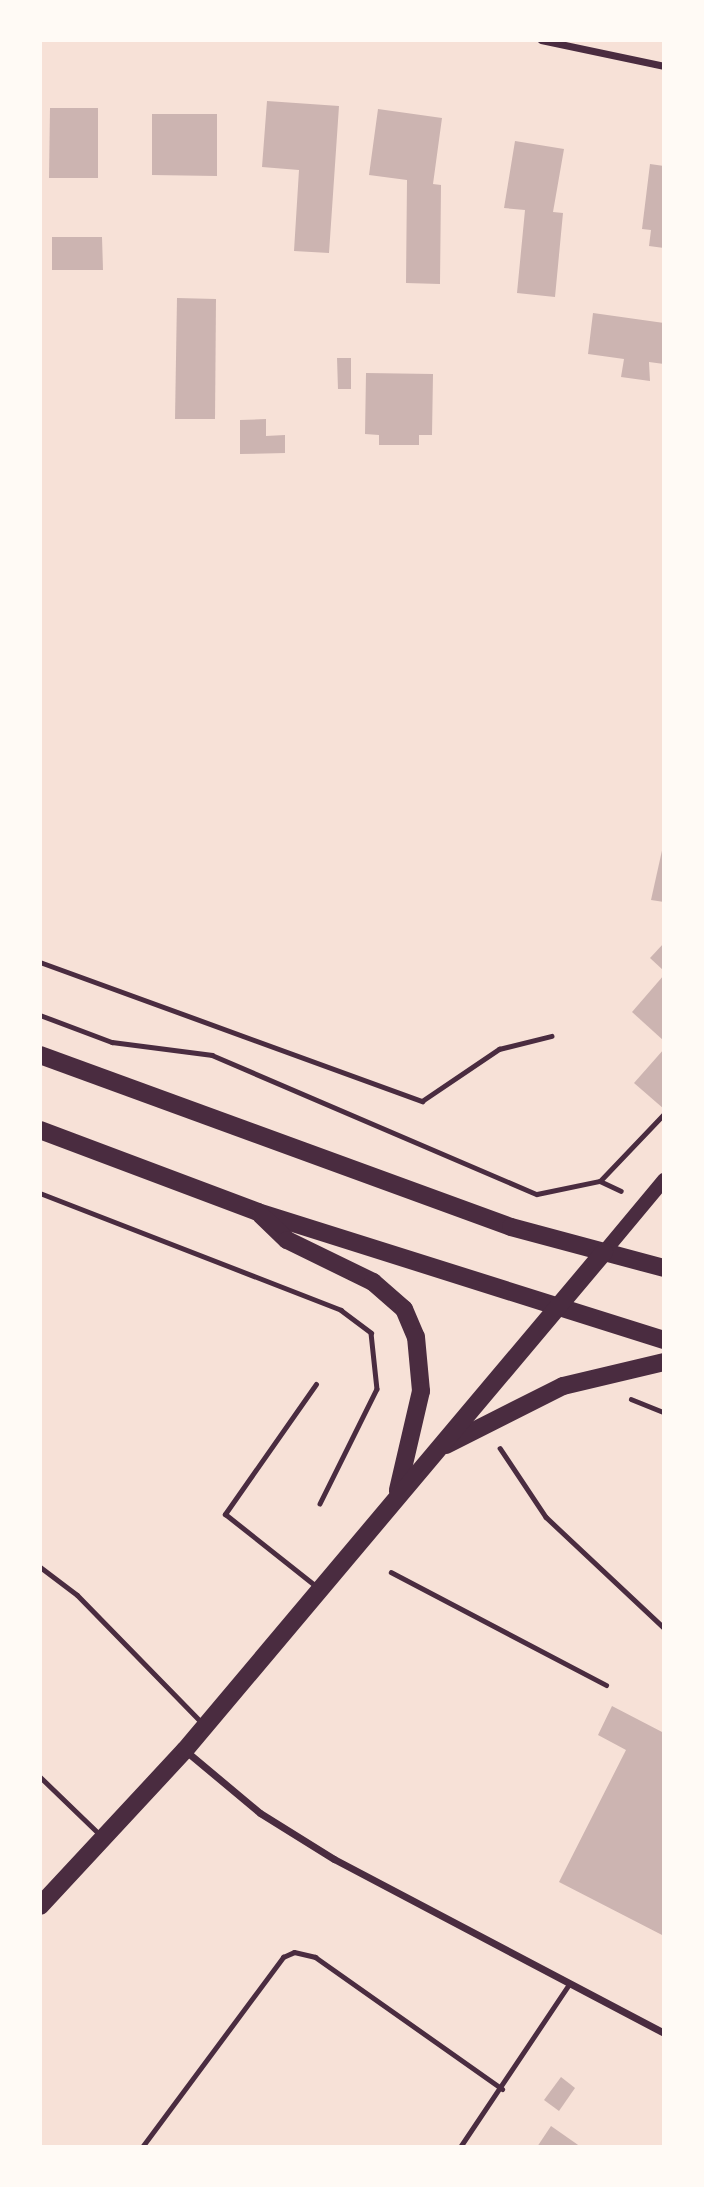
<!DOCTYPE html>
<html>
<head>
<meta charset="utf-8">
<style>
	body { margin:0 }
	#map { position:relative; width:704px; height:2187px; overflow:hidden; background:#f7e1d7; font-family:Mulish,sans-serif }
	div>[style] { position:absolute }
	.building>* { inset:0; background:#ccb4b1 }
	.path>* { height:4.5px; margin:-2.25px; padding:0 2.25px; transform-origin:2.25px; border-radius:2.25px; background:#4a2c40 }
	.service>* { height:5px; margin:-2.5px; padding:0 2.5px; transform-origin:2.5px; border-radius:2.5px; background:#4a2c40 }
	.minor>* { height:7px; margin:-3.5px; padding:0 3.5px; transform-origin:3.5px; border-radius:3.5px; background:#4a2c40 }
	.secondary>* { height:14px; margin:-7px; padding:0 7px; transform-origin:7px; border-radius:7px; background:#4a2c40 }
	.primary>* { height:18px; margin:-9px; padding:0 9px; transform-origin:9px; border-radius:9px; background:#4a2c40 }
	span { translate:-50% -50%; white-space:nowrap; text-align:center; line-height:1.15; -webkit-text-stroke:7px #fffaf5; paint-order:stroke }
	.frame { position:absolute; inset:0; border:42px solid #fffaf5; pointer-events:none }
</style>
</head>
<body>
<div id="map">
	<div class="building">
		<div style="clip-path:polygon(267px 101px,339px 106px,329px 253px,294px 251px,299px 170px,262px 167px)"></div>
		<div style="clip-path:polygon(50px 108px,98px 108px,98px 178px,49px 178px)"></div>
		<div style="clip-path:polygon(378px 109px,442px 118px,433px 184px,441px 185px,440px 284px,406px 283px,407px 180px,369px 175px)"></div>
		<div style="clip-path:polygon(152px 114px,217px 114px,217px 176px,152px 175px)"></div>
		<div style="clip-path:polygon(515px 141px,564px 149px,553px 212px,563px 213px,555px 297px,517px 293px,525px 210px,504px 208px)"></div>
		<div style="clip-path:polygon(650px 164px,664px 166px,664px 248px,649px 246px,651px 230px,642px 229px)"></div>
		<div style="clip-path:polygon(52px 237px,102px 237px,103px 270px,52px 270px)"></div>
		<div style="clip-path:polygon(177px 298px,216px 299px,215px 419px,175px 419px)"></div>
		<div style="clip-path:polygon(593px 313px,664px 323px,664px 364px,649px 362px,650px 381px,621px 377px,624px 359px,588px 354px)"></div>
		<div style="clip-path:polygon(337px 358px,351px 358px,351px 389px,338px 389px)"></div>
		<div style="clip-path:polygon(366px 373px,433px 374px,432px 435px,419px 435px,419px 445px,379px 445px,379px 435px,365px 434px)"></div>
		<div style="clip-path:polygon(266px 419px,266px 436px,285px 435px,285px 453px,240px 454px,240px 420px)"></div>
		<div style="clip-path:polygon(663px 846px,664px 846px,664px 902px,651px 900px)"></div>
		<div style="clip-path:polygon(664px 943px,664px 971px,650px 958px)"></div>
		<div style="clip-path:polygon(664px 975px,664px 1041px,632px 1012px)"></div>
		<div style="clip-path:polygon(664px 1049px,664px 1109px,634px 1083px)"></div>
		<div style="clip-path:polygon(612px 1706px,664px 1733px,664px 1936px,559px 1882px,626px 1750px,598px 1735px)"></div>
		<div style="clip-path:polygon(561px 2077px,575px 2088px,559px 2111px,544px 2100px)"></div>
		<div style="clip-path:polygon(551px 2126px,581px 2147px,537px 2147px)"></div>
	</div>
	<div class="path">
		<div style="left:40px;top:962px;width:407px;rotate:20deg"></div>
		<div style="left:422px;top:1101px;width:93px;rotate:-34deg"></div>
		<div style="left:499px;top:1049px;width:54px;rotate:-14deg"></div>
		<div style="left:40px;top:1015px;width:77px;rotate:20.6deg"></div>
		<div style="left:112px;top:1042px;width:101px;rotate:7.4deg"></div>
		<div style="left:212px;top:1055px;width:353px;rotate:23.2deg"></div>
		<div style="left:537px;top:1194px;width:64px;rotate:-11.7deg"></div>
		<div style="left:600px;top:1181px;width:23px;rotate:25deg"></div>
		<div style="left:600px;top:1181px;width:93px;rotate:-46.3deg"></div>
		<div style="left:40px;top:1193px;width:323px;rotate:21.2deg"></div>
		<div style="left:341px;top:1310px;width:38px;rotate:37deg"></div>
		<div style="left:371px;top:1333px;width:56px;rotate:83.9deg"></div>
		<div style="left:377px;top:1389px;width:128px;rotate:116.4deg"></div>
		<div style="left:631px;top:1399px;width:35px;rotate:22deg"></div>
		<div style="left:500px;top:1448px;width:83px;rotate:56.3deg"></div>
		<div style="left:546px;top:1517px;width:162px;rotate:43.2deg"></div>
		<div style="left:391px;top:1572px;width:243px;rotate:27.7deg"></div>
	</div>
	<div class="service">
		<div style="left:316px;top:1384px;width:159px;rotate:125deg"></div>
		<div style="left:225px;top:1514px;width:117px;rotate:38.4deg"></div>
		<div style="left:40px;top:1567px;width:46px;rotate:37.1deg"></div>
		<div style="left:77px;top:1595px;width:180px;rotate:45.7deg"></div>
		<div style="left:40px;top:1777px;width:85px;rotate:44deg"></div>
		<div style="left:142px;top:2147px;width:237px;rotate:-53.4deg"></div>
		<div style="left:283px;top:1957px;width:12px;rotate:-24deg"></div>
		<div style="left:294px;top:1952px;width:22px;rotate:13deg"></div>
		<div style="left:315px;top:1957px;width:229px;rotate:35.2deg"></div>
		<div style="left:460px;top:2147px;width:196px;rotate:-56.2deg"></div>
	</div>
	<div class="minor">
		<div style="left:541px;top:40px;width:126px;rotate:11.9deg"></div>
		<div style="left:187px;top:1752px;width:95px;rotate:39.9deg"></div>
		<div style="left:260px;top:1813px;width:87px;rotate:31.9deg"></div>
		<div style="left:334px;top:1859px;width:373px;rotate:27.8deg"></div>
	</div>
	<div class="secondary">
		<div style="left:604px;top:1252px;width:94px;rotate:-50.2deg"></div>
	</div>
	<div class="primary">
		<div style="left:40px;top:1055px;width:501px;rotate:20.06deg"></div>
		<div style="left:511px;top:1227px;width:158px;rotate:15deg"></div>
		<div style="left:40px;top:1130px;width:233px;rotate:20.6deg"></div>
		<div style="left:258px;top:1212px;width:426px;rotate:17.5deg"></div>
		<div style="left:261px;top:1215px;width:36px;rotate:44deg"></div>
		<div style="left:287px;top:1240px;width:96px;rotate:26deg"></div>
		<div style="left:373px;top:1282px;width:41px;rotate:41.1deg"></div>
		<div style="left:404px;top:1309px;width:30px;rotate:67deg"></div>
		<div style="left:416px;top:1337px;width:54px;rotate:84.7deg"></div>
		<div style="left:421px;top:1391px;width:102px;rotate:103.1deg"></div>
		<div style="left:446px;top:1445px;width:131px;rotate:-26.8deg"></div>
		<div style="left:563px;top:1386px;width:104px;rotate:-13.4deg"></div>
		<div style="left:40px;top:1906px;width:213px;rotate:-47.1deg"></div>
		<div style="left:185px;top:1750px;width:651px;rotate:-49.92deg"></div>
	</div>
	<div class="frame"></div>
</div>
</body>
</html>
